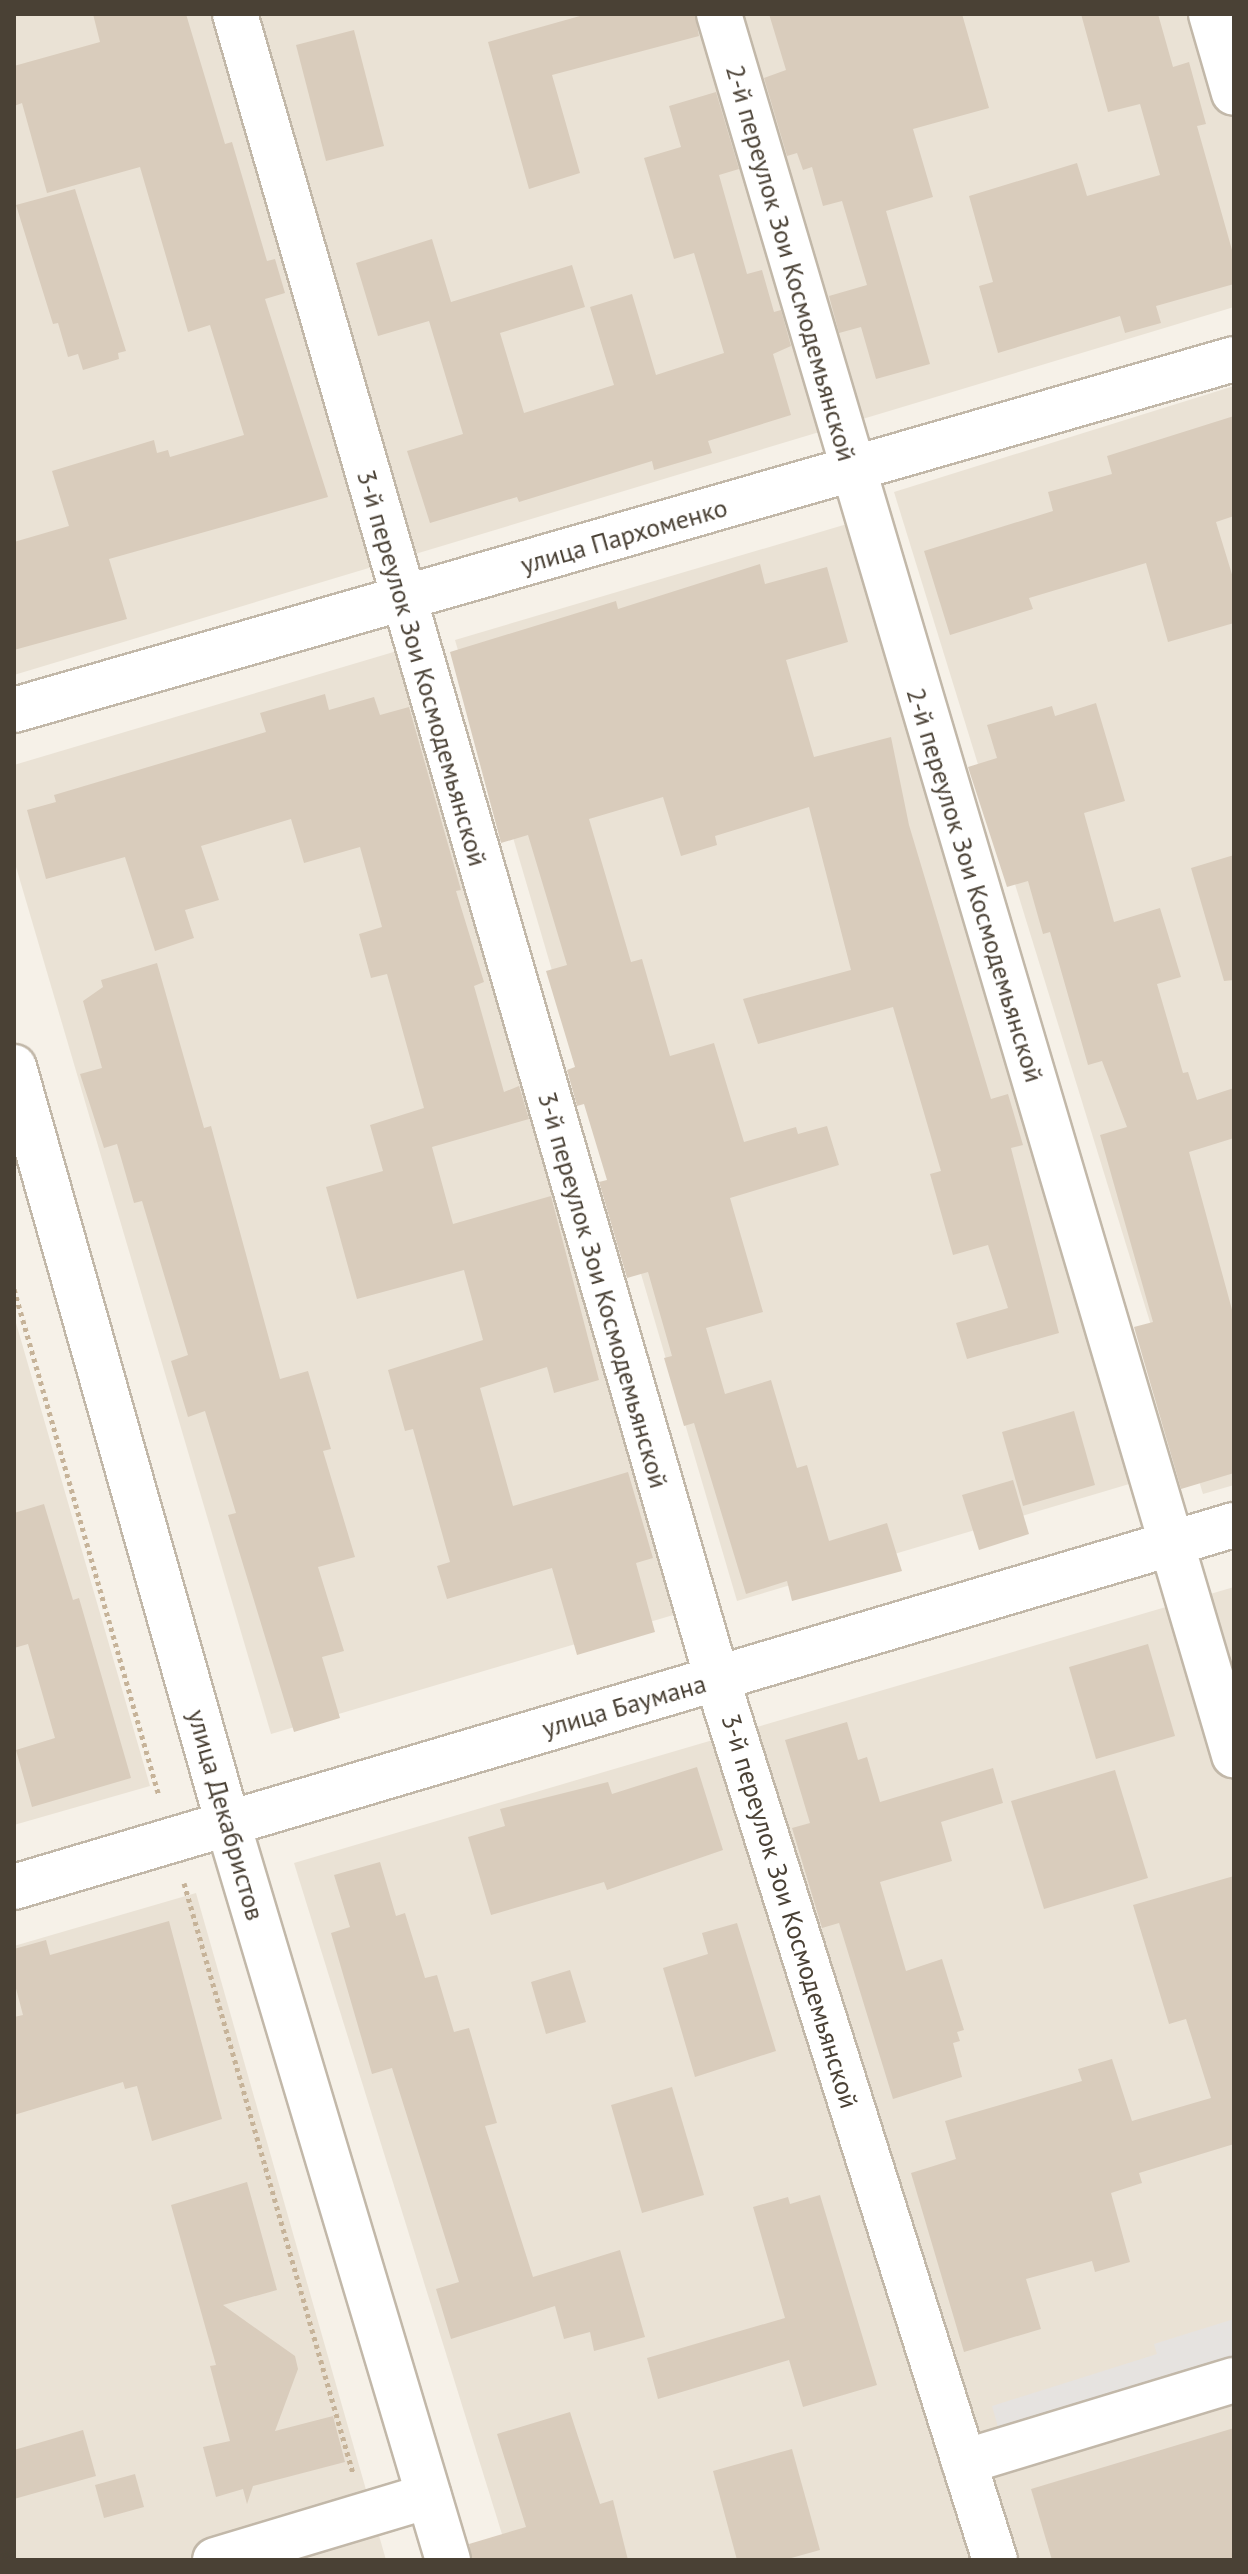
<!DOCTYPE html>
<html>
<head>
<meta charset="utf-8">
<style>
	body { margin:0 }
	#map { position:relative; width:1248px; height:2574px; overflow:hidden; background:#f6f1e8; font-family:"PT Sans",sans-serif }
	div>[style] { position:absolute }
	.residential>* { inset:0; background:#eae2d5 }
	.parking>* { inset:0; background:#e6e3e0 }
	.building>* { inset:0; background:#d9ccbc }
	.path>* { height:5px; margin-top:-2.5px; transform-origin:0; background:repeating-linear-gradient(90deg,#c6b399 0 4px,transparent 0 8px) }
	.roads { filter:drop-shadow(2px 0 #c2b8a9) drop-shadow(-2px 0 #c2b8a9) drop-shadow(0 2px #c2b8a9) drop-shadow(0 -2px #c2b8a9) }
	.minor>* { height:44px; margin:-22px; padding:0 22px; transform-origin:22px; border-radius:22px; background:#fff }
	span { translate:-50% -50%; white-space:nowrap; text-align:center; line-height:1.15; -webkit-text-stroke:6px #fff; paint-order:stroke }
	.street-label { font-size:26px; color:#4a4135 }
	.frame { position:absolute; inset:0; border:16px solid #4a4135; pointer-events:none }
</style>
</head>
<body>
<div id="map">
	<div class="residential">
		<div style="clip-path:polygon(14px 14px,1234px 14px,1234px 307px,14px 675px)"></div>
		<div style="clip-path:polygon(1234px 386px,1234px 1485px,1203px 1494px,894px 492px)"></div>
		<div style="clip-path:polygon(864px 519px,1146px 1479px,737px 1601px,455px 640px)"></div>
		<div style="clip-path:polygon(397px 651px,680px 1613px,271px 1734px,14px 860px,14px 765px)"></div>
		<div style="clip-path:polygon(14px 1316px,150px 1786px,14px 1825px)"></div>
		<div style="clip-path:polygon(1234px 1587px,1234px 2560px,510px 2560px,294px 1863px)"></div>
		<div style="clip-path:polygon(196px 1893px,386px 2560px,14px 2560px,14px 1946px)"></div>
	</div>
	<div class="parking">
		<div style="clip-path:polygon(1234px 2319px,1234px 2360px,1000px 2434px,992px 2406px,1157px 2354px,1154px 2344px)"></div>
	</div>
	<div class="building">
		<div style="clip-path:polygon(93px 14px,186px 14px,225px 144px,232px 142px,267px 261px,275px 259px,285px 293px,265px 299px,328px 497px,109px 559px,127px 619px,14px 650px,14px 542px,69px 526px,52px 471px,154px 440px,157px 453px,168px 450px,170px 457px,244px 435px,210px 325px,188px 332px,140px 167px,47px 193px,22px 103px,14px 106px,14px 66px,100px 42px)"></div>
		<div style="clip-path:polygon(587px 14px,695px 14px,699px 36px,552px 75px,580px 173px,529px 189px,488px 42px)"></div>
		<div style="clip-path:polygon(769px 14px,962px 14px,989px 108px,913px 129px,933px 197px,886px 211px,930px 364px,876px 379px,861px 327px,839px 333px,829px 296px,867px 285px,842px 201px,823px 206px,812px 167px,803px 170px,797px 153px,787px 156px,764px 78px,786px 70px)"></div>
		<div style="clip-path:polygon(1081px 14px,1158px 14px,1173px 67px,1189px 62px,1206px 124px,1197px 126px,1234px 257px,1234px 284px,1156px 306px,1161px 323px,1125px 333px,1120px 316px,998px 353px,979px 286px,993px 282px,969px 196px,1077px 163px,1087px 196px,1160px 175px,1140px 104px,1108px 112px)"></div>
		<div style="clip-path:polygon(354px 30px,384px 146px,326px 161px,296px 45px)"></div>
		<div style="clip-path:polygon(716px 92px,739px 169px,719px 175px,747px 274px,762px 270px,774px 312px,781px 310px,791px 346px,773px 354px,791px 415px,708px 441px,712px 453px,654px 470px,652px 461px,519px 502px,517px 497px,430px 523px,407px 451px,463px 434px,429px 321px,378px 336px,356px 263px,432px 239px,451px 302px,572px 265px,585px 307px,500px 333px,524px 413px,614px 385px,590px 307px,632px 294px,656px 375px,724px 353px,694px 253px,674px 259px,644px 158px,681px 147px,669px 106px)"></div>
		<div style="clip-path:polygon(75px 189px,126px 351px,118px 353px,119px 359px,83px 370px,78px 354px,68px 357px,58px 323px,53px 324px,16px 205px)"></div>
		<div style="clip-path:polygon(1234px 416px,1234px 516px,1216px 522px,1234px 581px,1234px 623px,1168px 642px,1146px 563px,1029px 598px,1033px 609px,950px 635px,924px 551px,1053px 511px,1048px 492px,1112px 474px,1107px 456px)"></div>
		<div style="clip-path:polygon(760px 564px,765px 584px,827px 567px,848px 642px,786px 660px,814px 757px,891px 737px,909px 825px,991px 1099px,1008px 1094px,1023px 1145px,1011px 1148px,1059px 1333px,967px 1359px,956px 1323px,1008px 1308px,988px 1245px,953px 1255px,930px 1174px,941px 1171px,893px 1007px,758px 1044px,743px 999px,851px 970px,809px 807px,715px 836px,717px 845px,681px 856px,663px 797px,589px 819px,631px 962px,642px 959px,670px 1056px,714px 1043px,744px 1142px,796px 1127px,798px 1134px,827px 1126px,839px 1165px,730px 1198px,763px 1312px,706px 1328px,725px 1394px,771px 1380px,797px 1468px,807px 1465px,829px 1541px,887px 1523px,902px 1571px,792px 1601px,787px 1581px,746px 1594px,694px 1423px,684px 1426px,664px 1358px,672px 1356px,648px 1272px,627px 1278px,599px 1182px,607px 1180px,584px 1104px,577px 1106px,567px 1070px,575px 1067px,546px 971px,567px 965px,528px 835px,501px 843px,450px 652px,616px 601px,618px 609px)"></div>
		<div style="clip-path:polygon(325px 694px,329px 710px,374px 697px,380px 715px,409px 707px,461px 890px,456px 891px,484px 982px,474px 986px,504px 1092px,519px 1086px,529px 1119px,432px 1147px,453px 1224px,551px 1196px,599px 1380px,554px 1393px,547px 1367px,480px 1388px,513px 1506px,628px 1472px,653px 1558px,636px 1563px,655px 1632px,577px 1655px,552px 1568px,447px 1599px,437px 1566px,450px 1562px,413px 1429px,405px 1431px,388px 1370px,483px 1340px,464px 1270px,357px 1299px,326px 1187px,383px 1171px,370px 1125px,424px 1108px,387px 974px,371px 978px,359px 934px,382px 927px,360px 847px,304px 863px,291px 819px,201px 846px,219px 900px,185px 910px,194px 938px,155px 951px,125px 857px,46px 879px,27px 810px,56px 802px,54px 795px,266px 732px,260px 713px)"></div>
		<div style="clip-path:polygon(1096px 703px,1125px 801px,1084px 813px,1114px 922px,1160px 908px,1181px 977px,1157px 984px,1183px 1073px,1188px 1072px,1197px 1100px,1234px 1088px,1234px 1138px,1189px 1152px,1234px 1317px,1234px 1473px,1181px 1489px,1134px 1327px,1153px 1322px,1100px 1135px,1127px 1127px,1102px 1061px,1088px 1065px,1050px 932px,1043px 934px,1028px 881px,1007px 887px,968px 767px,997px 758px,987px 725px,1052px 706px,1055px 716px)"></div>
		<div style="clip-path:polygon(1234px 855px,1234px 980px,1224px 981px,1191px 868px)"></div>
		<div style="clip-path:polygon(157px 963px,204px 1128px,211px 1126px,280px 1379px,308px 1371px,331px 1449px,323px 1451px,355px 1557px,318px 1567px,344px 1651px,322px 1657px,340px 1718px,294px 1732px,228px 1515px,236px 1513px,205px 1411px,188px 1417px,171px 1361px,188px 1355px,142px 1201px,134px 1203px,117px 1144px,104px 1148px,80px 1074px,102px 1068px,83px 1001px,103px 987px,101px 980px)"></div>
		<div style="clip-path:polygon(1074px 1411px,1095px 1485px,1023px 1506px,1002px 1432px)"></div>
		<div style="clip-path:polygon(1013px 1480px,1029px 1534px,979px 1550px,962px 1495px)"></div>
		<div style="clip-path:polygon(44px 1504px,73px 1600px,79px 1598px,131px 1778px,32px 1807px,16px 1750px,55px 1738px,28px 1644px,14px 1648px,14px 1513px)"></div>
		<div style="clip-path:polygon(1148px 1644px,1175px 1736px,1096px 1759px,1069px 1667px)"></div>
		<div style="clip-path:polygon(847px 1722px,858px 1760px,867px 1757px,880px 1802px,993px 1768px,1003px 1803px,941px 1822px,952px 1861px,880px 1882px,906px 1971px,942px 1959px,964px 2030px,957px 2032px,960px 2041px,953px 2043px,962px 2077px,893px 2099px,839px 1923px,822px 1928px,792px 1828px,810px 1823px,785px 1740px)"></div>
		<div style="clip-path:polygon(697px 1767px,723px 1850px,607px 1890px,604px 1882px,491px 1915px,468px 1837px,505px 1826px,500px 1809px,608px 1782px,612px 1794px)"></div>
		<div style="clip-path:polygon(1115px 1770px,1148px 1878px,1044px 1909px,1011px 1801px)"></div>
		<div style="clip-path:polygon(380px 1862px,396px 1916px,405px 1913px,425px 1978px,437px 1975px,454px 2032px,469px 2028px,497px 2123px,485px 2126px,533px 2277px,620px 2250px,645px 2337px,594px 2351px,590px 2332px,564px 2339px,555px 2306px,451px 2339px,436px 2289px,459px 2282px,392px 2068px,372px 2074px,331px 1933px,350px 1927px,334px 1875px)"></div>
		<div style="clip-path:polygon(1234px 1876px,1234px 2144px,1139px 2173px,1142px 2183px,1111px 2193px,1130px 2262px,1095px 2272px,1092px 2261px,1026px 2279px,1041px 2329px,964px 2352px,911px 2173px,956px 2159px,945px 2121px,1082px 2081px,1078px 2069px,1112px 2059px,1132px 2121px,1211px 2098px,1186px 2019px,1169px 2024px,1133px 1905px)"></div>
		<div style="clip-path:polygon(169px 1921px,222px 2119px,152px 2141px,137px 2086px,125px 2089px,123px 2082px,14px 2115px,14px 2017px,23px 2015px,14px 1981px,14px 1949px,46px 1940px,50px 1955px)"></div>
		<div style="clip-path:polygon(737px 1923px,776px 2051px,695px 2077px,663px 1968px,708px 1954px,702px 1933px)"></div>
		<div style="clip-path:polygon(570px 1970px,586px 2022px,546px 2034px,531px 1982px)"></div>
		<div style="clip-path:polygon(672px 2087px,704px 2195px,642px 2213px,611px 2105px)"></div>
		<div style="clip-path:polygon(247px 2182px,277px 2290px,223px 2305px,295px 2356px,298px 2369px,275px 2431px,333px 2416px,345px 2462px,253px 2486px,247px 2504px,243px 2489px,216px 2497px,203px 2447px,230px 2441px,210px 2366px,216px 2365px,171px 2205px)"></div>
		<div style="clip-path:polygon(820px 2195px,877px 2385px,803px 2407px,789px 2360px,658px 2399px,647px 2358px,785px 2318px,753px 2207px,788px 2197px,790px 2204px)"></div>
		<div style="clip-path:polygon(570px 2412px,600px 2504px,613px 2500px,628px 2560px,472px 2560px,469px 2544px,526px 2527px,497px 2434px)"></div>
		<div style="clip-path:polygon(1234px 2428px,1234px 2560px,1052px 2560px,1031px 2489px)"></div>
		<div style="clip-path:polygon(83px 2430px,96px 2476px,14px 2499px,14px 2450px)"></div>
		<div style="clip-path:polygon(792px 2449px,820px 2550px,784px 2560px,737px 2560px,713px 2471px)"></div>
		<div style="clip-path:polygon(135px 2474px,144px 2507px,104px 2518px,95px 2485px)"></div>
	</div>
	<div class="path">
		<div style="left:14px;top:1289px;width:527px;rotate:74.04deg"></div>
		<div style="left:184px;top:1883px;width:614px;rotate:74.02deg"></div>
	</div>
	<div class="roads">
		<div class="minor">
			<div style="left:235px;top:14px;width:1733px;rotate:73.85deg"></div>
			<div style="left:717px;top:1679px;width:924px;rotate:72.49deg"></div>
			<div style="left:719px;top:14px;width:1816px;rotate:73.52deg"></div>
			<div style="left:1211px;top:14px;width:82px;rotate:73.8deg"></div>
			<div style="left:14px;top:710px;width:1269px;rotate:-16.05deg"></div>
			<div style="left:14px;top:1067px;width:787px;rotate:74.21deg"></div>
			<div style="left:228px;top:1824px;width:768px;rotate:73.36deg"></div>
			<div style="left:14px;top:1887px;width:1273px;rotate:-16.53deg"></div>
			<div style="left:964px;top:2462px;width:282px;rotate:-16.9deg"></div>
			<div style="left:215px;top:2560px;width:223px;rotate:-16.7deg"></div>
		</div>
	</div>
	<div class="street-label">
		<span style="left:791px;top:263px;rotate:74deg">2-й переулок Зои Космодемьянской</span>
		<span style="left:624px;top:536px;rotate:-16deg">улица Пархоменко</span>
		<span style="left:422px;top:668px;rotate:74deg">3-й переулок Зои Космодемьянской</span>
		<span style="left:975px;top:885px;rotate:73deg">2-й переулок Зои Космодемьянской</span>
		<span style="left:603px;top:1290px;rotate:74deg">3-й переулок Зои Космодемьянской</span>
		<span style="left:624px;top:1706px;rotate:-16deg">улица Баумана</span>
		<span style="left:226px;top:1815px;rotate:74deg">улица Декабристов</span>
		<span style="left:790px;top:1911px;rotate:73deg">3-й переулок Зои Космодемьянской</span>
	</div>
	<div class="frame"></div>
</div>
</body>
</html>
